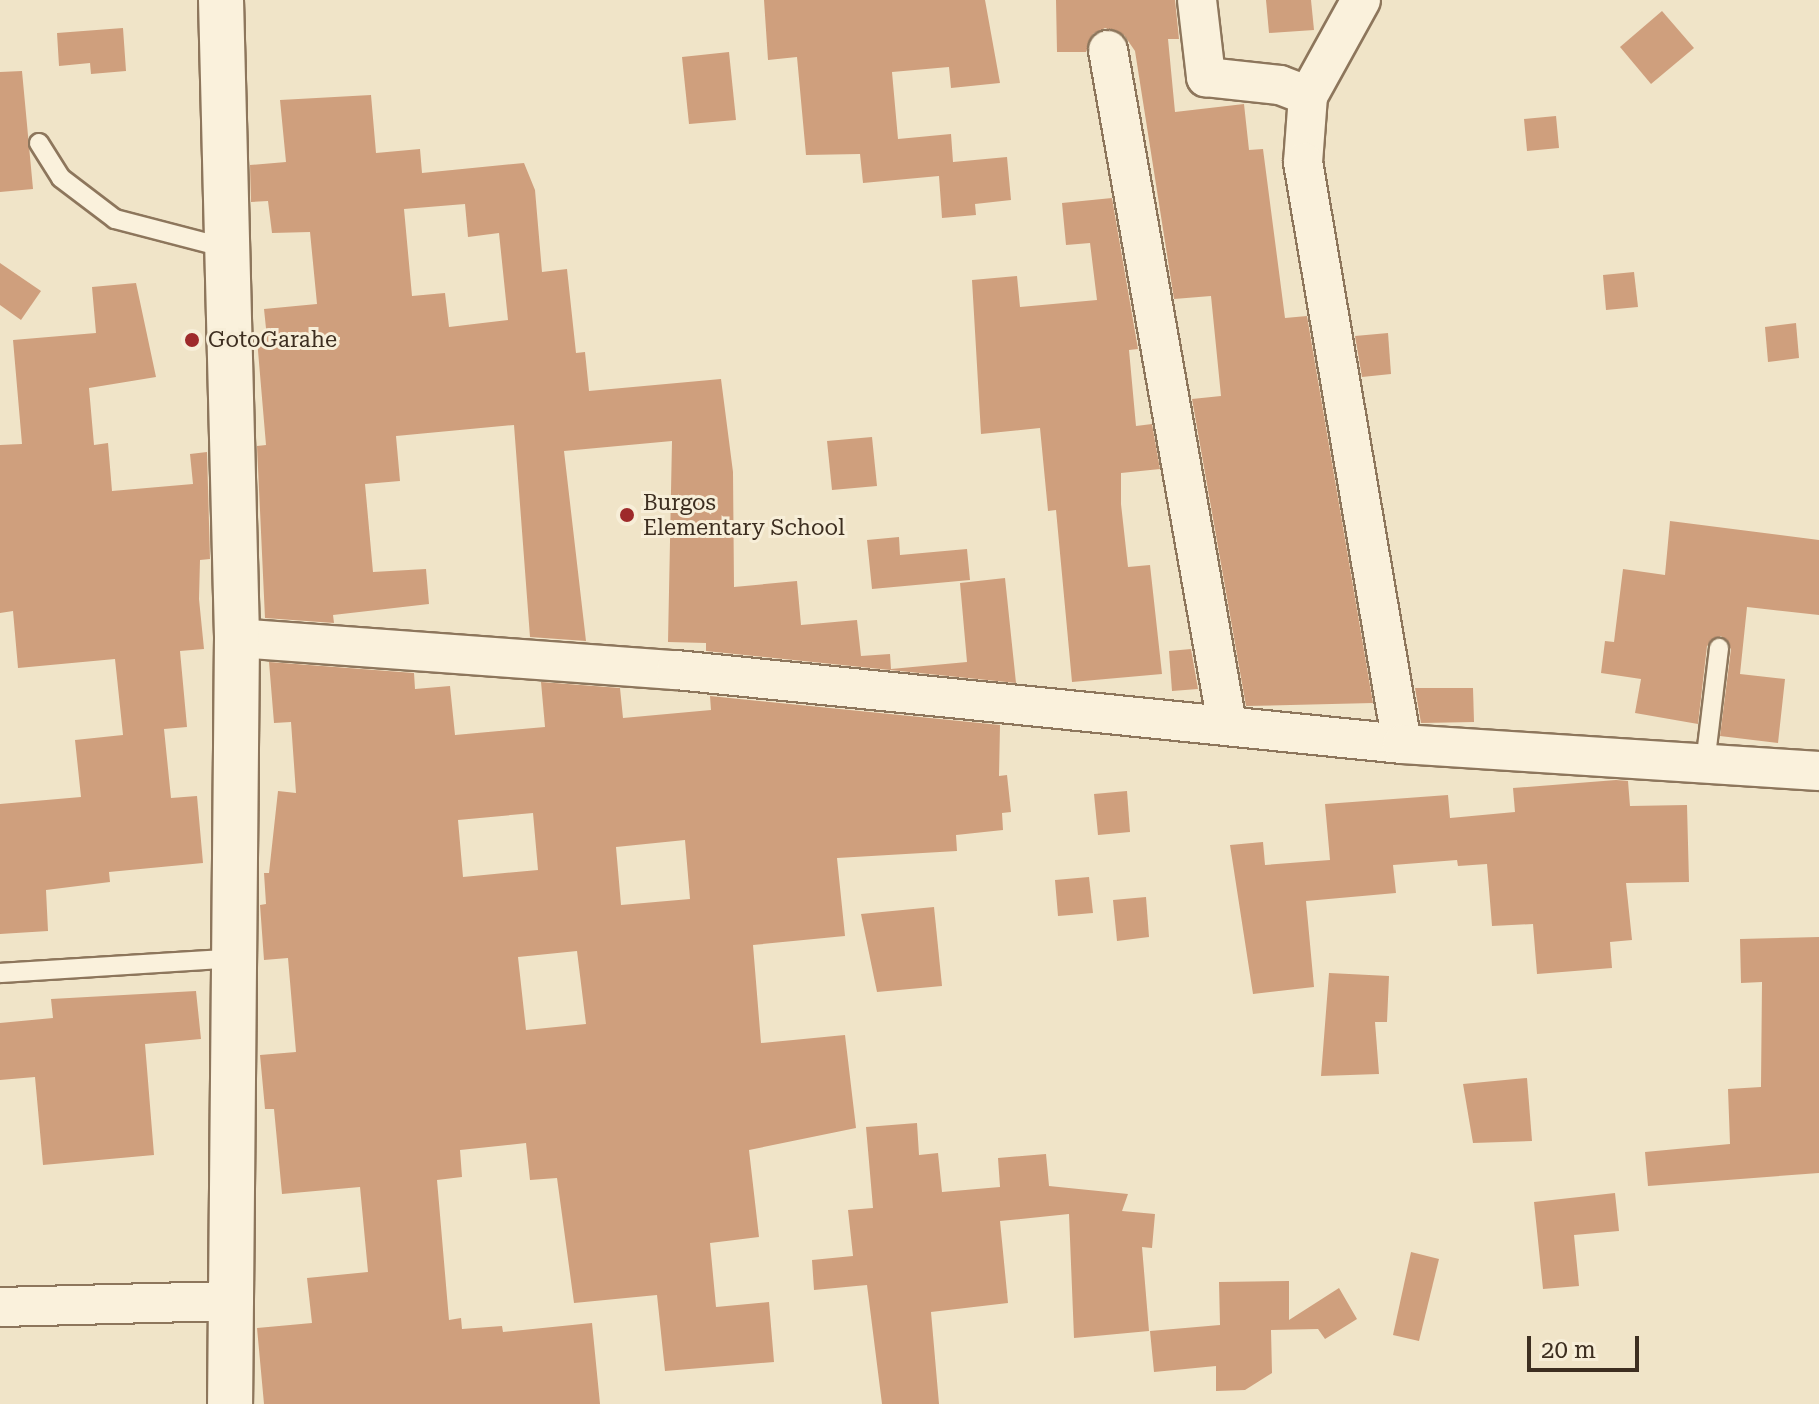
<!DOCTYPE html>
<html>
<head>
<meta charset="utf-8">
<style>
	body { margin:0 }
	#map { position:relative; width:1819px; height:1404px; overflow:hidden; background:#f0e4c8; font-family:"Roboto Serif",serif }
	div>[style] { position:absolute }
	.building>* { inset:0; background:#cf9f7d }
	.roads { filter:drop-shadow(2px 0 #8d765c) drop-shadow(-2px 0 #8d765c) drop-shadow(0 2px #8d765c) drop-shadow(0 -2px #8d765c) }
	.lane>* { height:18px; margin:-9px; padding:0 9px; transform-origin:9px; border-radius:9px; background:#faf1dc }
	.street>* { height:38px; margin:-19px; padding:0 19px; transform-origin:19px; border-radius:19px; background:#faf1dc }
	.secondary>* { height:44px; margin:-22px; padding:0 22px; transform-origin:22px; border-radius:22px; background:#faf1dc }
	.dots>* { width:22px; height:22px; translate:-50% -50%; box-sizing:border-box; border:4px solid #f7eed8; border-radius:50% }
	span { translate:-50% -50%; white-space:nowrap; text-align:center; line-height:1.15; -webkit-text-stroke:6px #f7eed8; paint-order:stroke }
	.poi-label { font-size:22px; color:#3d2e20 }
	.left { translate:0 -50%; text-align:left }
	.scale { position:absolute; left:1527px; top:1336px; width:112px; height:36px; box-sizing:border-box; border:4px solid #3d2e20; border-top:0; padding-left:10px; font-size:24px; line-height:28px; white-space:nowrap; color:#3d2e20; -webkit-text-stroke:6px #f7eed8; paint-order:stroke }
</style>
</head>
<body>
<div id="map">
	<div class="building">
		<div style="clip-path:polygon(764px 0,985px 0,1000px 83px,951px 88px,949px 67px,892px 72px,898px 139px,951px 134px,953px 162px,1007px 157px,1011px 200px,975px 204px,976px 215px,942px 218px,939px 176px,863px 183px,860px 154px,806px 155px,797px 57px,768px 60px)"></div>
		<div style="clip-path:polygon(1056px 0,1175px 0,1179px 39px,1168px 39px,1175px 112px,1244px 104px,1249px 150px,1263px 149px,1285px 318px,1307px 316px,1373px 703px,1246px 706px,1192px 399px,1221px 396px,1211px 296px,1174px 299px,1135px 51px,1124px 35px,1105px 28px,1093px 34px,1086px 52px,1057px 52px)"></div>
		<div style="clip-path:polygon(1266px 0,1311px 0,1314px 30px,1269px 33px)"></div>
		<div style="clip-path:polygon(1662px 11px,1694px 48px,1651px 84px,1620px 47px)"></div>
		<div style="clip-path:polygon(123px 28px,126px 71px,91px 74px,90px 63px,59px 66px,57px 33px)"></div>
		<div style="clip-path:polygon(729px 52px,736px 120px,689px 124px,682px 57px)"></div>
		<div style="clip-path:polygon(22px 71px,33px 189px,0 192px,0 72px)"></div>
		<div style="clip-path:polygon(evenodd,371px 95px,376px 153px,420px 149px,422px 173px,524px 163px,535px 190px,542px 272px,567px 269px,576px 353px,585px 352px,589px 391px,721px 379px,733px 472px,734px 587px,797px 581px,801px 625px,857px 620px,861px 656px,890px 654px,891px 669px,967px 662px,960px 583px,1005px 578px,1016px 683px,706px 651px,706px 643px,668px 642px,672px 441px,564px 451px,586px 641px,530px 637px,514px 425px,396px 436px,400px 481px,365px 484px,373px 572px,426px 569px,429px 604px,333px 615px,334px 623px,265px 618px,257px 446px,266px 445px,257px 339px,267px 338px,264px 309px,317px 304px,310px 232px,272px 233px,268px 201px,251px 202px,250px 165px,286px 162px,280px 100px,371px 95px,465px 204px,468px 237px,499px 233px,508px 320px,449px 327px,445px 293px,412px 296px,404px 209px,465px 204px)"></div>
		<div style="clip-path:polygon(1556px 116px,1559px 148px,1527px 151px,1524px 119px)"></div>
		<div style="clip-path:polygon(1112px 198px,1138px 349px,1129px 350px,1136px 426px,1152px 424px,1160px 469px,1121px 473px,1121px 504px,1128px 567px,1150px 565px,1162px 674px,1072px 682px,1056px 510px,1048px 511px,1040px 428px,981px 434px,972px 280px,1017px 276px,1020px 307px,1097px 300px,1090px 243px,1066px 245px,1062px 203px)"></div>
		<div style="clip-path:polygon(0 263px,41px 291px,21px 320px,0 305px)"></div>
		<div style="clip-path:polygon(1634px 272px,1638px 307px,1606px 310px,1603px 275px)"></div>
		<div style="clip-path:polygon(136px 283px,156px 377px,89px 388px,94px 445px,108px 443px,112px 491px,193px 484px,190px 454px,207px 452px,210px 559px,200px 560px,199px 599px,204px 649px,180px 651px,187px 727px,164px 729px,171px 798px,197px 796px,203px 863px,109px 872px,110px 882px,46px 890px,48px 931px,0 934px,0 804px,81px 797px,75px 740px,123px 735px,115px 659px,18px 668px,13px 611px,0 613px,0 445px,22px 444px,13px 340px,96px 333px,92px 287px)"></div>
		<div style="clip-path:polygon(1796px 323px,1799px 358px,1768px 362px,1765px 327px)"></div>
		<div style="clip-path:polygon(1388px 333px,1391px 374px,1362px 377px,1355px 336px)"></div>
		<div style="clip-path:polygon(872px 437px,877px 486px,832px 490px,827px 441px)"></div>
		<div style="clip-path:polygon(1670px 521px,1819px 540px,1819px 615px,1747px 607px,1740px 674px,1785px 679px,1778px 743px,1720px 736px,1731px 649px,1721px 636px,1707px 646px,1698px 724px,1635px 713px,1641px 679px,1601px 673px,1605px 641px,1614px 642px,1623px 569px,1665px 575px)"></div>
		<div style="clip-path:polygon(899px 537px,900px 555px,967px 549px,970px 580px,872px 589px,867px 540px)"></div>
		<div style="clip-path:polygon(1191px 649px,1198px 689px,1172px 691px,1169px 651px)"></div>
		<div style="clip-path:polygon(evenodd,269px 662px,414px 673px,415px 689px,450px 686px,455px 735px,545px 727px,541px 682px,620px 688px,623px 718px,711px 710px,710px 696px,1000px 725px,999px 776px,1007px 775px,1011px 812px,1002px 813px,1003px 830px,956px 835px,957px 851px,837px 858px,845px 936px,753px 945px,761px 1043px,845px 1035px,856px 1128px,749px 1150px,759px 1237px,710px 1243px,716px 1307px,769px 1302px,774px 1362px,665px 1371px,657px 1295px,574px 1303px,557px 1178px,530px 1180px,526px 1143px,460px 1150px,462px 1177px,437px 1180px,449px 1320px,461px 1318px,462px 1329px,502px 1326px,503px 1332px,592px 1323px,600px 1404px,264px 1404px,257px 1328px,312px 1323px,307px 1278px,368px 1272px,360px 1187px,282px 1194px,274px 1109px,265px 1109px,260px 1055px,296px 1052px,288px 958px,264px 960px,260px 905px,266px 904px,264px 873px,269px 873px,278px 791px,296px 793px,291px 722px,274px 723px,269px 662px,533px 813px,538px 870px,463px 877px,458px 820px,533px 813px,269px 662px,685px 840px,690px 899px,621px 905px,616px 847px,685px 840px,269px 662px,577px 951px,586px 1024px,526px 1030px,518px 957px,577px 951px)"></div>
		<div style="clip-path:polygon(1415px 688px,1473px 688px,1474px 722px,1421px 723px)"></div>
		<div style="clip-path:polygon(1616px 780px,1628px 781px,1630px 806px,1687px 805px,1689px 882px,1626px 883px,1632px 940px,1610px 942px,1612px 968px,1537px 974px,1533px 924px,1492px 926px,1487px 864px,1458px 866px,1457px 860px,1393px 865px,1396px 893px,1306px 901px,1314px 987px,1253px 994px,1230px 845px,1263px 842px,1265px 865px,1330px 860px,1325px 804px,1448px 795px,1450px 818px,1515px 812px,1513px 788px)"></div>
		<div style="clip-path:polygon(1127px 791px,1130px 832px,1098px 835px,1094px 794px)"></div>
		<div style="clip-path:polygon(1089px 877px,1093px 913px,1058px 916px,1055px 880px)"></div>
		<div style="clip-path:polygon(1146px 897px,1149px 937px,1117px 941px,1113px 900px)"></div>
		<div style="clip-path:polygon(934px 907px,942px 986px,877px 992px,861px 914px)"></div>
		<div style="clip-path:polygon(1819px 937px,1819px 1173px,1648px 1186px,1645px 1152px,1730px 1144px,1728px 1089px,1761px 1087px,1762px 982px,1741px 983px,1740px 939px)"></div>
		<div style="clip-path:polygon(1329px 973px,1389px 976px,1387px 1022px,1375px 1022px,1379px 1074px,1321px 1076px)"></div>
		<div style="clip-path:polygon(196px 991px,201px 1039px,145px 1044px,154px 1155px,43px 1165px,35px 1077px,0 1080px,0 1023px,53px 1018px,51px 999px)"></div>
		<div style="clip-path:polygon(1527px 1078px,1532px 1141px,1473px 1143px,1463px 1084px)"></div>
		<div style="clip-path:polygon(917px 1123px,919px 1155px,938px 1153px,942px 1192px,1000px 1187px,998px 1158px,1046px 1154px,1049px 1186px,1128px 1194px,1122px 1211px,1155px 1214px,1152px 1248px,1142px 1247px,1149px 1331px,1074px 1338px,1069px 1214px,1000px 1221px,1008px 1303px,931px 1312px,939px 1404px,882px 1404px,867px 1285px,814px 1290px,812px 1260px,853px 1256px,848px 1210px,873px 1208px,866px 1127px)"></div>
		<div style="clip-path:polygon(1615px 1193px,1619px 1231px,1574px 1235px,1579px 1286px,1543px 1289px,1534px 1202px)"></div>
		<div style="clip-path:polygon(1411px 1252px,1439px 1259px,1419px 1341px,1393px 1335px)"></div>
		<div style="clip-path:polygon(1289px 1281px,1289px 1320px,1339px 1288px,1357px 1319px,1325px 1339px,1318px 1329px,1271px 1330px,1272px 1373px,1245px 1390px,1216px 1391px,1216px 1366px,1154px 1372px,1150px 1331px,1220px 1325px,1219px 1282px)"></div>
	</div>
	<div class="roads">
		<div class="lane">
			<div style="left:39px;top:143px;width:41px;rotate:57.8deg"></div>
			<div style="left:61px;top:178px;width:68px;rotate:37.2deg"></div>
			<div style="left:115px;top:219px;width:115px;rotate:14.6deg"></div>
			<div style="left:1705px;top:764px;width:117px;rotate:-83.1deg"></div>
			<div style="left:0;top:973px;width:236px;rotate:-3.6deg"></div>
		</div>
		<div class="street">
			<div style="left:1197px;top:0;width:78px;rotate:83.3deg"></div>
			<div style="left:1206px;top:77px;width:74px;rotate:6.2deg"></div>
			<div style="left:1280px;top:85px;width:30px;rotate:21deg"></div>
			<div style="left:1361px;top:0;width:110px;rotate:118.9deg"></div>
			<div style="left:1308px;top:96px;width:66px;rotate:94.3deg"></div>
			<div style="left:1303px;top:162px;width:590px;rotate:80.35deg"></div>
			<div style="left:1108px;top:50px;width:684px;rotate:79.99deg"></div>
			<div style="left:237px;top:638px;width:440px;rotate:4.2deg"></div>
			<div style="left:676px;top:670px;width:730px;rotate:5.82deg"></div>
			<div style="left:1402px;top:744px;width:418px;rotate:3.7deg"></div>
			<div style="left:0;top:1307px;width:234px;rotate:-1.5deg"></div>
		</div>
		<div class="secondary">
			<div style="left:221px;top:0;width:638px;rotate:88.56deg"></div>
			<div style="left:237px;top:638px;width:766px;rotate:90.52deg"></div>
		</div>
	</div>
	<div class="dots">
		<div style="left:192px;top:340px;background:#9e2a2b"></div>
		<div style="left:627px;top:515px;background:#9e2a2b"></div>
	</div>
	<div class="poi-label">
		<span class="left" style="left:208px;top:340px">GotoGarahe</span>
		<span class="left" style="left:643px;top:515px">Burgos<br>Elementary School</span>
	</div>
	<div class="scale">20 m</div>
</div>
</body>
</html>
